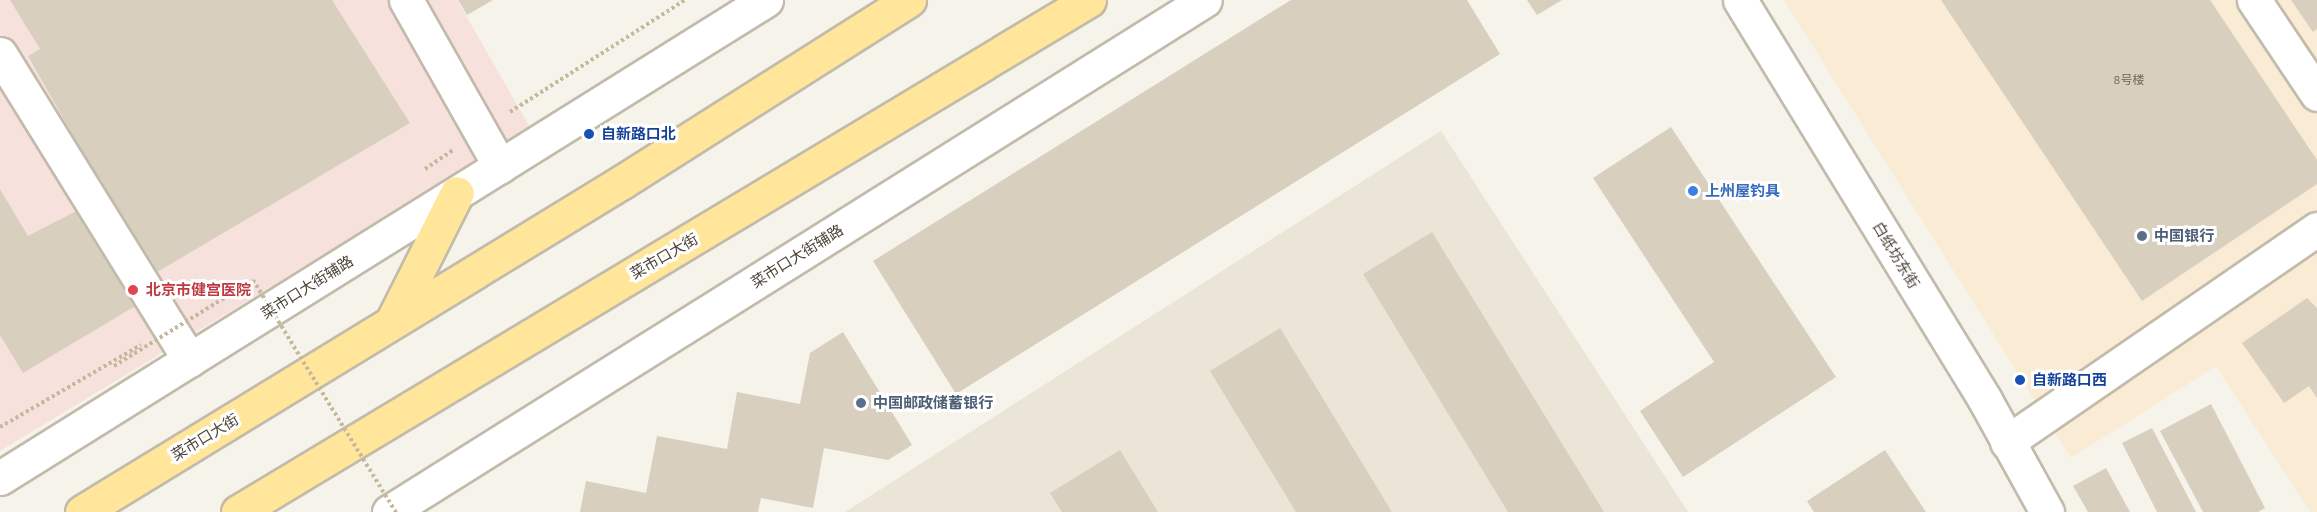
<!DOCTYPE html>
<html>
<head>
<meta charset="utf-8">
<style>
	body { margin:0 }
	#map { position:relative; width:2317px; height:512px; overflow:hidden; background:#f6f3ea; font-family:Ubuntu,"Noto Sans SC",sans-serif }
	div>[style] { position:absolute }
	.residential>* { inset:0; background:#eae5d7 }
	.commercial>* { inset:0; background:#f9ebd4 }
	.medical>* { inset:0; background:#f7e1dd }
	.building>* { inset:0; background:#d9cfbe }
	.path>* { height:4px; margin-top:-2px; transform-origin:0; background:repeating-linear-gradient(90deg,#c5b89b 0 3px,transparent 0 6px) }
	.roads { filter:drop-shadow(2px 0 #c2bbab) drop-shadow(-2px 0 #c2bbab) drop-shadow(0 2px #c2bbab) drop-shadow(0 -2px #c2bbab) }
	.minor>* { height:33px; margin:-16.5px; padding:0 16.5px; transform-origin:16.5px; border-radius:16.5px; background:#fff }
	.major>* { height:33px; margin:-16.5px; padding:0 16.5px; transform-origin:16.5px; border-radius:16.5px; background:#ffe69a }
	.path-bridge>* { height:4px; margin-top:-2px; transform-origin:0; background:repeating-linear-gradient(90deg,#c5b89b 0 3px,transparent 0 6px) }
	.dots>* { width:16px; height:16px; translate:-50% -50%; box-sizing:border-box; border:3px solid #fff; border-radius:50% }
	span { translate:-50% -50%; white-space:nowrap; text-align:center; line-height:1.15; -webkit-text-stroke:6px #fff; paint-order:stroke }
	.number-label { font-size:12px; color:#6e6759 }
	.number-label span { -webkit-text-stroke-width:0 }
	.transit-label { font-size:15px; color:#164399; font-weight:700 }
	.left { translate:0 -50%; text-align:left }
	.shop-label { font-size:15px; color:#366cbe; font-weight:700 }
	.service-label { font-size:15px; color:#4e5e75; font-weight:700 }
	.street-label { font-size:15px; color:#4b4437 }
	.health-label { font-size:15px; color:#be3a42; font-weight:700 }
</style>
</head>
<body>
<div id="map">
	<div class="residential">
		<div style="clip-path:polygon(1441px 131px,1688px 512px,845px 512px)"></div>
	</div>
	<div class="commercial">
		<div style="clip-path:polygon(1784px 0,2317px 0,2317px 512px,2310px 512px,2216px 366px,2071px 458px)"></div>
	</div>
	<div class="medical">
		<div style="clip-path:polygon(0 0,457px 0,531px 129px,0 451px)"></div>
	</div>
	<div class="building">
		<div style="clip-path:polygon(10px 0,332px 0,410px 123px,152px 275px,28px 56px,40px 49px)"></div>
		<div style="clip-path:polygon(458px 0,493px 0,467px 15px)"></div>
		<div style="clip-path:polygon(1291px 0,1467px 0,1500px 54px,956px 394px,873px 261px)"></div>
		<div style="clip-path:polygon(1527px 0,1562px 0,1537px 15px)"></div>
		<div style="clip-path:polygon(1941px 0,2210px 0,2317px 160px,2317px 184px,2142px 301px)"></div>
		<div style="clip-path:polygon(2291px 0,2317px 0,2317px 29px,2313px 32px)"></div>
		<div style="clip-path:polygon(1671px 127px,1836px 377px,1683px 477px,1640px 411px,1714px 362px,1593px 178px)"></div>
		<div style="clip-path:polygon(0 189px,28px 236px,82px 208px,137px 305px,23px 373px,0 335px)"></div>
		<div style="clip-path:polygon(1432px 232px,1604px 512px,1508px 512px,1363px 274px)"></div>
		<div style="clip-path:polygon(2307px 298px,2317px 308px,2317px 398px,2309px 386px,2284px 403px,2242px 343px)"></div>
		<div style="clip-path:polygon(1280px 328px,1392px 512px,1296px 512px,1210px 371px)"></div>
		<div style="clip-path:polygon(843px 332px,912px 445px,888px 460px,824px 448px,813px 508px,761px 498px,758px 512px,580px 512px,586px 481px,646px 493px,657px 436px,727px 449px,737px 392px,800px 404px,810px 353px)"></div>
		<div style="clip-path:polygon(2211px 404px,2265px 508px,2258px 512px,2203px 512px,2160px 431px)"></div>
		<div style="clip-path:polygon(2152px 428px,2196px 512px,2157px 512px,2122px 443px)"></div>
		<div style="clip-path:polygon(1120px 450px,1158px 512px,1062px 512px,1050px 493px)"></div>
		<div style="clip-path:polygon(1885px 450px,1926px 512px,1814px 512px,1807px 501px)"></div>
		<div style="clip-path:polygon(2106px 468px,2130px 512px,2088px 512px,2073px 486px)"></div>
	</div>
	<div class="path">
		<div style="left:510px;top:112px;width:208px;rotate:-32.6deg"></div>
		<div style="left:425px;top:169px;width:34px;rotate:-34deg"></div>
		<div style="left:0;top:427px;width:163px;rotate:-30.2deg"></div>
	</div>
	<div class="roads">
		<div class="minor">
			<div style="left:406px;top:0;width:191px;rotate:60.5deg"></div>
			<div style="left:1740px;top:0;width:469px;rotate:58.5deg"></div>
			<div style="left:1985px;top:400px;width:128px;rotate:61deg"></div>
			<div style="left:2254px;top:0;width:113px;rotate:56.2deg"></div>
			<div style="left:0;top:54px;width:360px;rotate:58.2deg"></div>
			<div style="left:2007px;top:442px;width:376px;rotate:-34.5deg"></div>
			<div style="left:0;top:478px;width:903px;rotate:-31.97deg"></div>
			<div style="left:389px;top:512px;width:963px;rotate:-32.11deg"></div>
		</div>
		<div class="major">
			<div style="left:392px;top:322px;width:144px;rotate:-63.3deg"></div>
			<div style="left:82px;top:512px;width:633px;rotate:-31.43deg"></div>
			<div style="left:622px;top:182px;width:340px;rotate:-32.4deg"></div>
			<div style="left:238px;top:512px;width:993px;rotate:-31.03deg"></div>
		</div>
	</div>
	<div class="path-bridge">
		<div style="left:114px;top:366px;width:163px;rotate:-31.7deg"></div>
		<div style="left:253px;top:280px;width:273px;rotate:58.4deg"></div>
	</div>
	<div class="dots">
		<div style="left:589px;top:134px;background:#1a4fb4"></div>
		<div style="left:1693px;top:191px;background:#3f7fe0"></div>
		<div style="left:2142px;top:236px;background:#5c6f8a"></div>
		<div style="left:133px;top:290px;background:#e0444e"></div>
		<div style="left:2020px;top:380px;background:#1a4fb4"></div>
		<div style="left:861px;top:403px;background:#5c6f8a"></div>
	</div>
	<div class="number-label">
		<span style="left:2129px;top:80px">8号楼</span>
	</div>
	<div class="transit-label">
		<span class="left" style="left:601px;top:134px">自新路口北</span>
		<span class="left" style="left:2032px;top:380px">自新路口西</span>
	</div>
	<div class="shop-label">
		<span class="left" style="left:1705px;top:191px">上州屋钓具</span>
	</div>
	<div class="service-label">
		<span class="left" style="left:2154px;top:236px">中国银行</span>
		<span class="left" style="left:873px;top:403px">中国邮政储蓄银行</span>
	</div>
	<div class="street-label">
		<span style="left:1896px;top:255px;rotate:59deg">白纸坊东街</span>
		<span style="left:664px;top:256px;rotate:-30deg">菜市口大街</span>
		<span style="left:797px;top:256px;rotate:-32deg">菜市口大街辅路</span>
		<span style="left:307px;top:287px;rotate:-32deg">菜市口大街辅路</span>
		<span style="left:205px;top:437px;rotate:-31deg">菜市口大街</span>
	</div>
	<div class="health-label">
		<span class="left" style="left:146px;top:290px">北京市健宫医院</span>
	</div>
</div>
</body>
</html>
